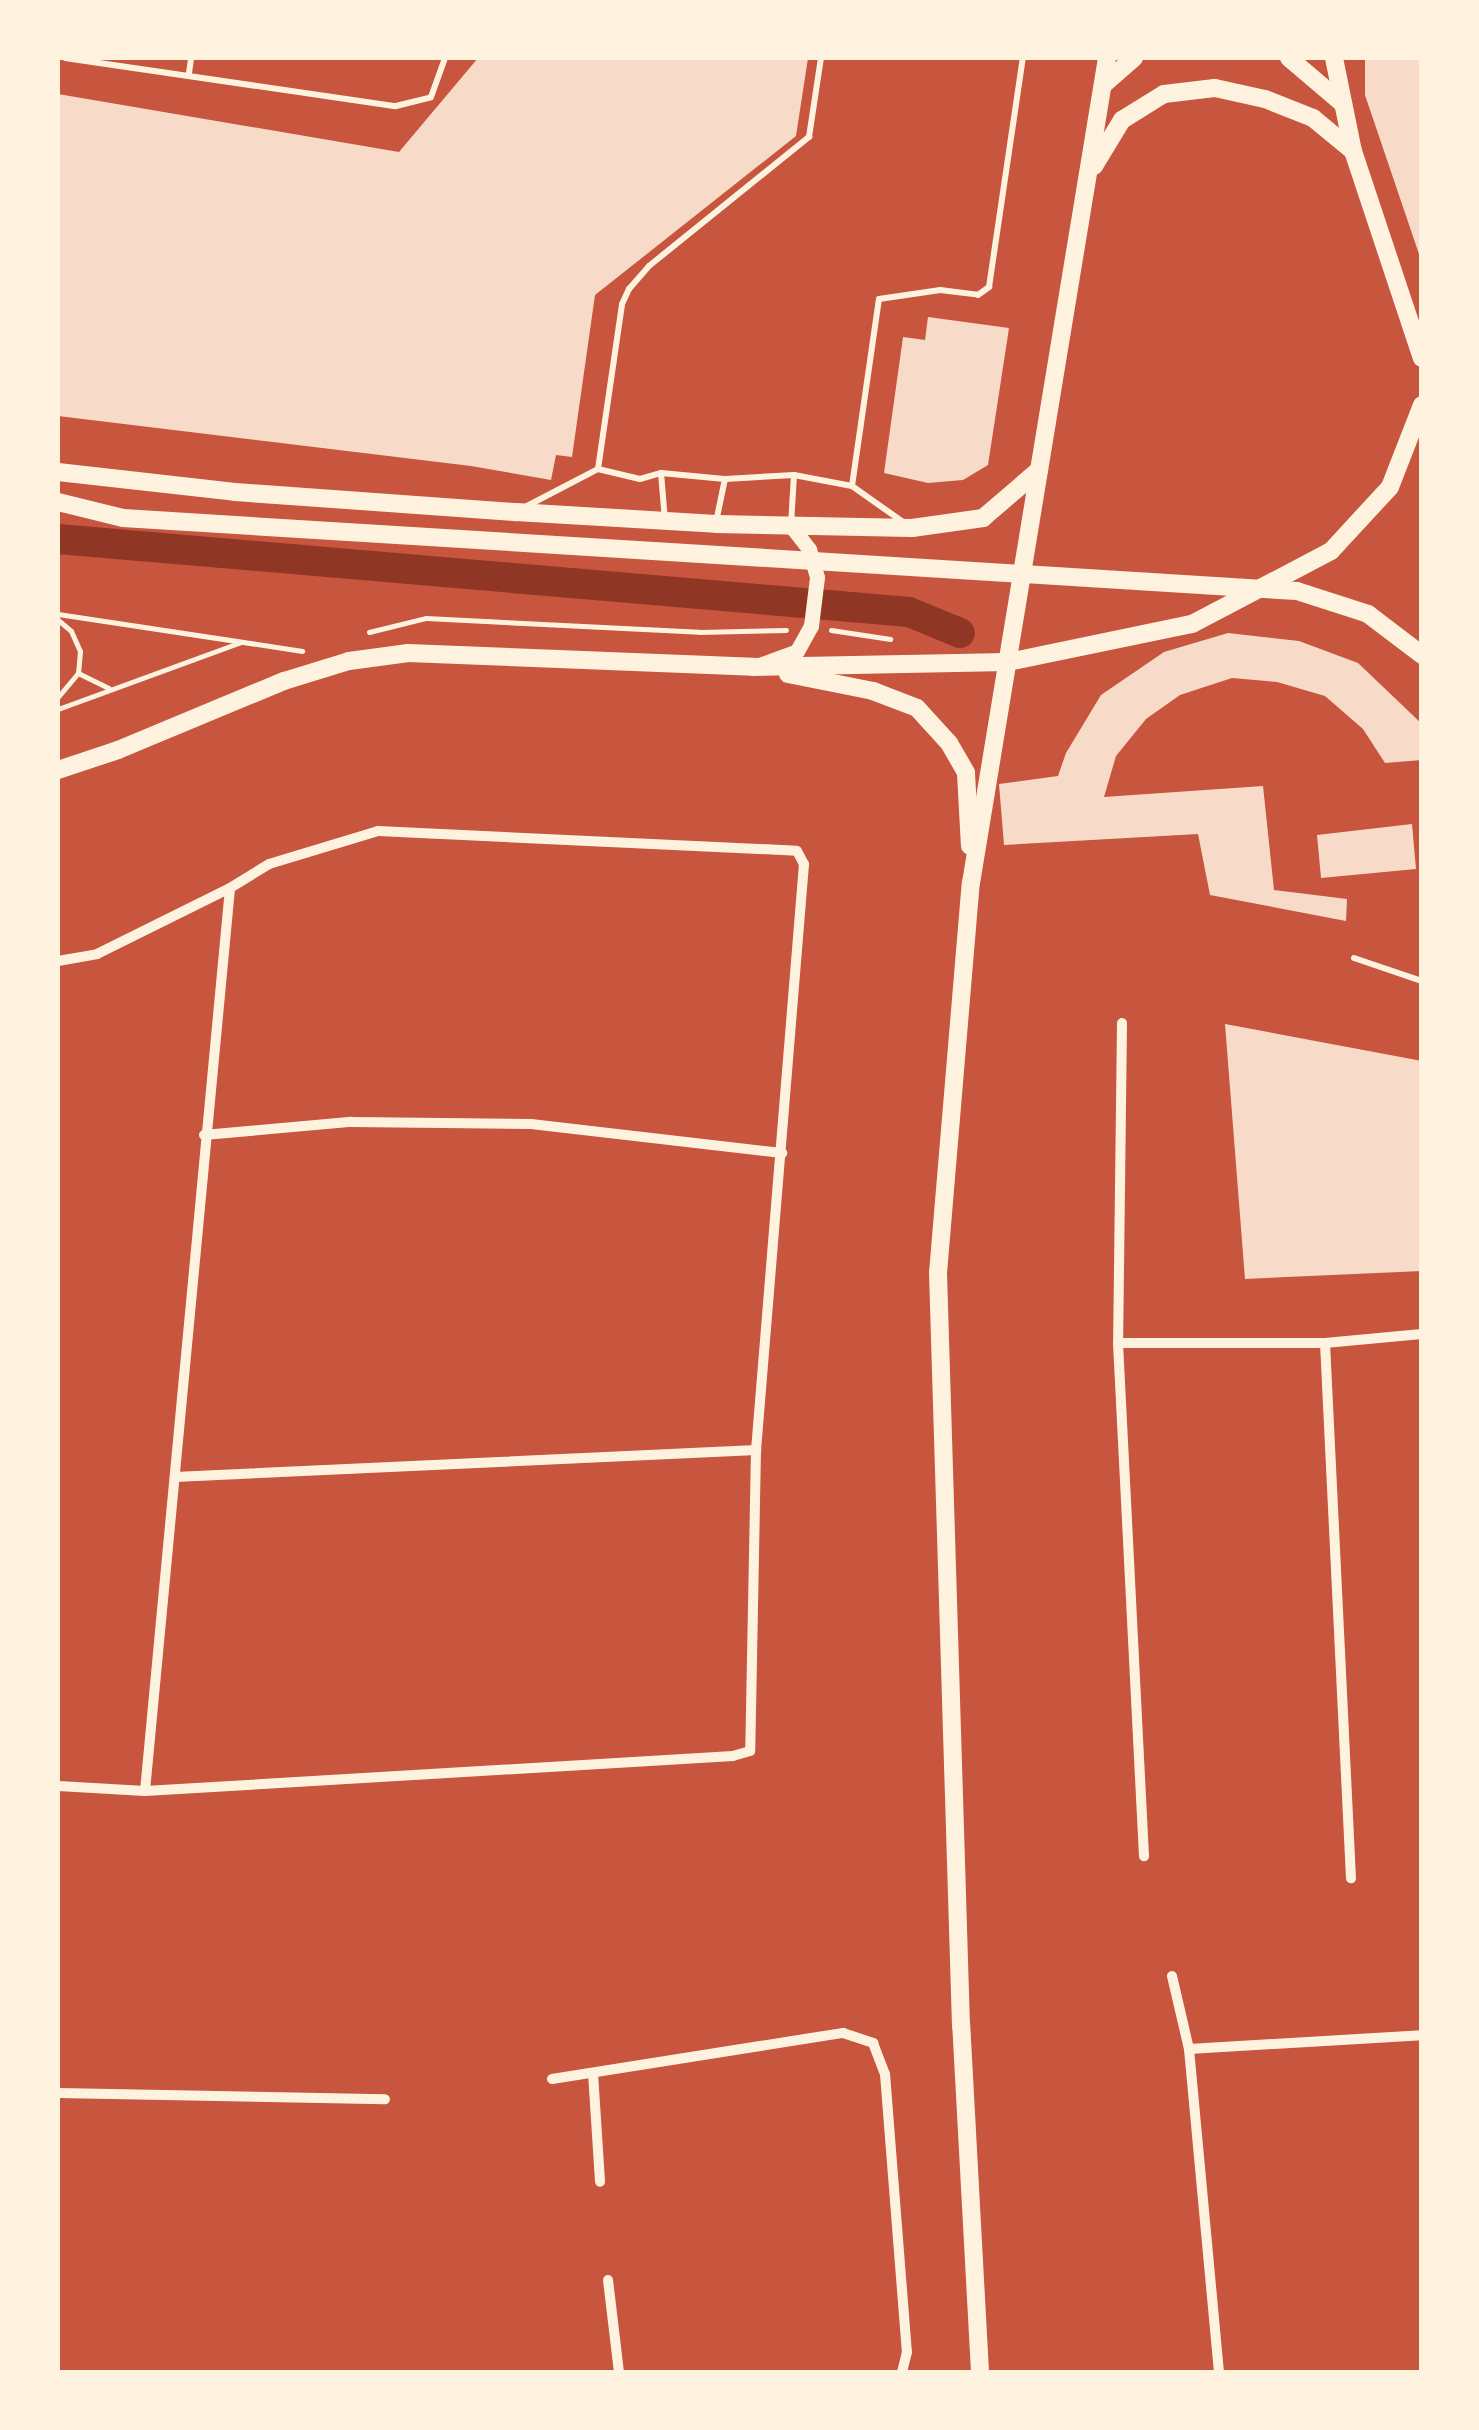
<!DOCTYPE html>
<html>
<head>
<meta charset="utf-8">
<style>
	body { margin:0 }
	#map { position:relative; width:1479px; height:2430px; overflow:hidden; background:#c8553d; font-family:"Varela Round",sans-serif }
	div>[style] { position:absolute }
	.canal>* { height:30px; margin:-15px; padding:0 15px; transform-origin:15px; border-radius:15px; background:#8f3625 }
	.building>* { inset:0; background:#f7dbc8 }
	.path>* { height:5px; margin:-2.5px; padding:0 2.5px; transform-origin:2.5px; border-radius:2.5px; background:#fff3e0 }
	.service>* { height:6px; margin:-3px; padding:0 3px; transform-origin:3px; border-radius:3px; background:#fff3e0 }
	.minor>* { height:10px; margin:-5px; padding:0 5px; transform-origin:5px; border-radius:5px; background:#fff3e0 }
	.tertiary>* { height:15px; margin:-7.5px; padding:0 7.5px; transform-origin:7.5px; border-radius:7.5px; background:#fff3e0 }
	.secondary>* { height:18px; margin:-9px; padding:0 9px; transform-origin:9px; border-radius:9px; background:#fff3e0 }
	span { translate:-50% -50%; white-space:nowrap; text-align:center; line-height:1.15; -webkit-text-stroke:8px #fff3e0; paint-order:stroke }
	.frame { position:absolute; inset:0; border:60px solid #fff3e0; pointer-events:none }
</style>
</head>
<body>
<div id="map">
	<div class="canal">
		<div style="left:58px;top:539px;width:854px;rotate:4.9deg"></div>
		<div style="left:909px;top:612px;width:55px;rotate:22.4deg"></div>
	</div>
	<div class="building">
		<div style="clip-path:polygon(478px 58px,808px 58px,796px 136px,595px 295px,572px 457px,556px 455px,551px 480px,471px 466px,58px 416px,58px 94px,399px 152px)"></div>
		<div style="clip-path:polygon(1365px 58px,1422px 58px,1422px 263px,1365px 95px)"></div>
		<div style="clip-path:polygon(928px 317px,1009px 328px,988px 465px,963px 480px,928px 483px,884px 473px,903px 337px,925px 340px)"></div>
		<div style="clip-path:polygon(1228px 633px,1299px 641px,1358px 663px,1422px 724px,1422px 760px,1385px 763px,1363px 729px,1325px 696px,1277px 682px,1232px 678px,1180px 695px,1146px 719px,1116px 756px,1104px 797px,1263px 786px,1274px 890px,1347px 899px,1346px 921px,1210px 895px,1198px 834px,1004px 845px,999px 784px,1058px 776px,1066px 753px,1101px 695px,1164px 652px)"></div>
		<div style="clip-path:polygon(1412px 824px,1416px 869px,1321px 878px,1317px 835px)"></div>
		<div style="clip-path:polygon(1225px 1024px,1422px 1061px,1422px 1271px,1245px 1279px)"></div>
	</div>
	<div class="path">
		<div style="left:58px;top:614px;width:247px;rotate:8.6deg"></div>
		<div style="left:58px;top:620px;width:17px;rotate:40deg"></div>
		<div style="left:71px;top:631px;width:22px;rotate:66deg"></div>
		<div style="left:80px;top:651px;width:22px;rotate:95deg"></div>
		<div style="left:78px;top:673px;width:31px;rotate:130deg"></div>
		<div style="left:831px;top:630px;width:60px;rotate:8.7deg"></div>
		<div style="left:369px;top:632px;width:59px;rotate:-13.8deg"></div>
		<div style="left:426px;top:618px;width:273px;rotate:2.9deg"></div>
		<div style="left:699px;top:632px;width:87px;rotate:-1.3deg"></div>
		<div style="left:78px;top:673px;width:34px;rotate:26deg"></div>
		<div style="left:58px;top:709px;width:195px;rotate:-20.1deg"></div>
	</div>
	<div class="service">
		<div style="left:65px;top:58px;width:334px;rotate:8.3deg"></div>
		<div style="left:396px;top:106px;width:36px;rotate:-14deg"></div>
		<div style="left:431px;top:97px;width:41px;rotate:-70.3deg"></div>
		<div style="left:189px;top:73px;width:15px;rotate:-82deg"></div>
		<div style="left:598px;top:469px;width:167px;rotate:-81.7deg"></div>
		<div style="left:622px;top:304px;width:17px;rotate:-65deg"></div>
		<div style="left:629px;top:289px;width:30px;rotate:-49deg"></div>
		<div style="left:649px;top:266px;width:206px;rotate:-38.9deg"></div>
		<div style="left:809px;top:137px;width:80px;rotate:-81.4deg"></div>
		<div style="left:661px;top:473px;width:48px;rotate:85.2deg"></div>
		<div style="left:852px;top:486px;width:189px;rotate:-81.8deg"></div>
		<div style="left:879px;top:299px;width:62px;rotate:-8.4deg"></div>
		<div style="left:940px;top:290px;width:38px;rotate:7deg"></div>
		<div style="left:978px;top:295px;width:14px;rotate:-36deg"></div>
		<div style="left:989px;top:287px;width:232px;rotate:-81.6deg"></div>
		<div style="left:525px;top:507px;width:82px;rotate:-27.5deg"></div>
		<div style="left:598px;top:469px;width:43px;rotate:13.4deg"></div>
		<div style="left:640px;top:479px;width:22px;rotate:-16deg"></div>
		<div style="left:661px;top:473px;width:64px;rotate:5.4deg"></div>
		<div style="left:725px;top:479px;width:69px;rotate:-3.3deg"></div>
		<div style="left:794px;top:475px;width:59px;rotate:10.7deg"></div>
		<div style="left:852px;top:486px;width:62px;rotate:35.2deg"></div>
		<div style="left:716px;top:522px;width:44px;rotate:-78.2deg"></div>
		<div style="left:791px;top:525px;width:50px;rotate:-86.6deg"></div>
		<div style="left:1354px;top:958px;width:72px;rotate:18.7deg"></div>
	</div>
	<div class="minor">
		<div style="left:58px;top:961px;width:40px;rotate:-10deg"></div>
		<div style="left:97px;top:954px;width:148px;rotate:-26.4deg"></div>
		<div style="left:230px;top:888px;width:46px;rotate:-31.6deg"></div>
		<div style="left:269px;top:864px;width:114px;rotate:-16.8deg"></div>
		<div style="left:378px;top:831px;width:419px;rotate:2.7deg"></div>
		<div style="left:797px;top:851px;width:15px;rotate:62deg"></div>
		<div style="left:804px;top:864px;width:588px;rotate:94.68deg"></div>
		<div style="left:756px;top:1450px;width:301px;rotate:91.1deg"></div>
		<div style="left:750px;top:1751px;width:18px;rotate:164deg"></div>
		<div style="left:733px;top:1756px;width:589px;rotate:176.59deg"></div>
		<div style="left:145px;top:1791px;width:87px;rotate:-176.7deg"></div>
		<div style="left:1122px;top:1023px;width:320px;rotate:90.7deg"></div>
		<div style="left:1118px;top:1343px;width:514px;rotate:87.1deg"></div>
		<div style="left:204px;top:1135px;width:148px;rotate:-5.1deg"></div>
		<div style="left:351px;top:1122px;width:180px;rotate:0.6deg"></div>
		<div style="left:531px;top:1124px;width:253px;rotate:6.6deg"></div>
		<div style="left:1118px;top:1343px;width:207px"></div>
		<div style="left:1325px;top:1343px;width:97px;rotate:-5.3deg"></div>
		<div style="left:1325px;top:1343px;width:536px;rotate:87.22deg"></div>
		<div style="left:175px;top:1477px;width:582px;rotate:-2.66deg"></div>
		<div style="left:145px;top:1791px;width:907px;rotate:-84.62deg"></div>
		<div style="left:1172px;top:1976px;width:75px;rotate:76.9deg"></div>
		<div style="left:1189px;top:2049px;width:324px;rotate:84.7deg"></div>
		<div style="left:1189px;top:2049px;width:233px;rotate:-3.4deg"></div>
		<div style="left:593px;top:2073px;width:109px;rotate:86.3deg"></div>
		<div style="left:552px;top:2079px;width:295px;rotate:-9deg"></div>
		<div style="left:843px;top:2033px;width:32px;rotate:18deg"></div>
		<div style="left:873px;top:2043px;width:33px;rotate:69deg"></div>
		<div style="left:885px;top:2074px;width:279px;rotate:85.5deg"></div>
		<div style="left:907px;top:2352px;width:21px;rotate:104deg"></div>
		<div style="left:58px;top:2093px;width:327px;rotate:1.1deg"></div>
		<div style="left:608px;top:2280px;width:93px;rotate:83.2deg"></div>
	</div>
	<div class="tertiary">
		<div style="left:762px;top:664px;width:37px;rotate:-20deg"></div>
		<div style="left:797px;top:651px;width:29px;rotate:-61deg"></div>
		<div style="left:811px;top:626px;width:49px;rotate:-83deg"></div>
		<div style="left:817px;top:577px;width:29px;rotate:-106deg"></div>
		<div style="left:809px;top:549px;width:29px;rotate:-128deg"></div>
	</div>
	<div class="secondary">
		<div style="left:1289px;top:58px;width:71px;rotate:40.4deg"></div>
		<div style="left:1334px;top:58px;width:95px;rotate:78.5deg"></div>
		<div style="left:1353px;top:151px;width:218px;rotate:71.6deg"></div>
		<div style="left:1103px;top:85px;width:41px;rotate:-41.1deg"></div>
		<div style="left:1094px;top:166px;width:54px;rotate:-58.7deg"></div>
		<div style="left:1122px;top:120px;width:49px;rotate:-31.8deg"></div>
		<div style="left:1164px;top:94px;width:51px;rotate:-6.7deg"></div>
		<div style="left:1215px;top:88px;width:51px;rotate:12.4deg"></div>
		<div style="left:1265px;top:99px;width:52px;rotate:21.6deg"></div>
		<div style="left:1313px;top:118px;width:52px;rotate:39.5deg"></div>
		<div style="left:58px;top:472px;width:178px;rotate:6.4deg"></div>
		<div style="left:235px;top:492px;width:282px;rotate:4.1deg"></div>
		<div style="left:516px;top:512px;width:200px;rotate:3.4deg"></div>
		<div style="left:716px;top:524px;width:196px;rotate:1.2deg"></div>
		<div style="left:912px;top:528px;width:72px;rotate:-8deg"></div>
		<div style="left:983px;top:518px;width:74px;rotate:-40.6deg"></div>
		<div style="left:58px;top:502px;width:67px;rotate:13.8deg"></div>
		<div style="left:123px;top:518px;width:1176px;rotate:3.56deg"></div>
		<div style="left:1297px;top:591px;width:75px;rotate:17.9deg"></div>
		<div style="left:1368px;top:614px;width:68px;rotate:37.2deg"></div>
		<div style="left:788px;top:674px;width:87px;rotate:11.3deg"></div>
		<div style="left:873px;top:691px;width:47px;rotate:21.1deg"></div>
		<div style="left:917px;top:708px;width:47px;rotate:47.6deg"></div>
		<div style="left:949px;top:743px;width:34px;rotate:60deg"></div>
		<div style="left:966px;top:773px;width:73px;rotate:86.9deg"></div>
		<div style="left:58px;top:770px;width:63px;rotate:-18.4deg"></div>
		<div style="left:118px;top:750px;width:180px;rotate:-22.6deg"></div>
		<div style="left:284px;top:681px;width:68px;rotate:-17.1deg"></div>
		<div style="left:349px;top:661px;width:60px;rotate:-7.7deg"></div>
		<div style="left:408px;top:653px;width:345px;rotate:2.3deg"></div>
		<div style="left:753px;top:667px;width:255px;rotate:-1.1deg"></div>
		<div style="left:1008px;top:662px;width:188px;rotate:-11.7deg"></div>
		<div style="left:1192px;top:624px;width:157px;rotate:-27.7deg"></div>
		<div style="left:1331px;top:551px;width:87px;rotate:-47.3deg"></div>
		<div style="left:1390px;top:487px;width:88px;rotate:-68.7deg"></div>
		<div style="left:980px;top:2372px;width:347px;rotate:-93.1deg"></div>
		<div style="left:961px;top:2026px;width:753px;rotate:-91.75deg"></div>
		<div style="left:938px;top:1273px;width:391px;rotate:-85.2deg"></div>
		<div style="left:971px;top:883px;width:836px;rotate:-80.64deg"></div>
	</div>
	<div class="frame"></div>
</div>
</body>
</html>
